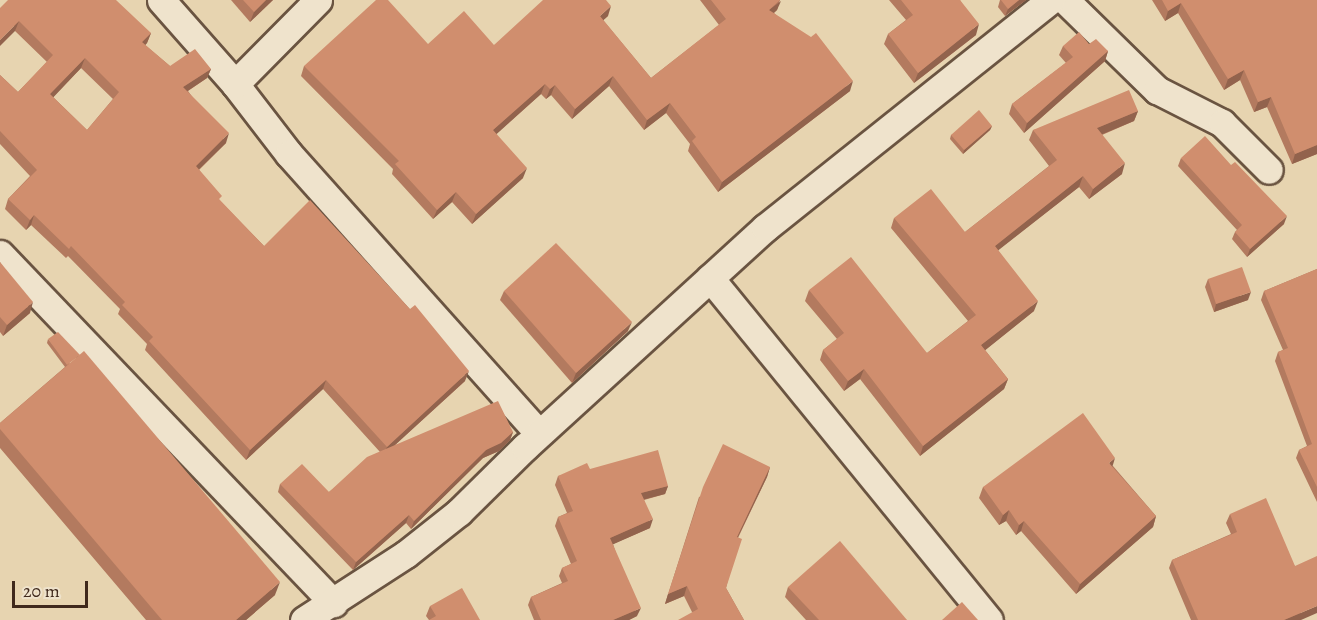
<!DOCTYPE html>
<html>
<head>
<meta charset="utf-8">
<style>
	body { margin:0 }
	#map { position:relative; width:1317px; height:620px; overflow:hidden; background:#e7d4b0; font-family:Alegreya,serif }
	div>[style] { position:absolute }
	.roads { filter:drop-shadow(2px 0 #6a5441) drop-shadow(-2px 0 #6a5441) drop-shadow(0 2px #6a5441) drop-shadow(0 -2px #6a5441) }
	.minor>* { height:27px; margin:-13.5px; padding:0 13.5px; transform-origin:13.5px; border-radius:13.5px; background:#efe3cc }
	.wall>* { inset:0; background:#b37a5f }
	.shaded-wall>* { inset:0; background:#92634d }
	.building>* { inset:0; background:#d08e6e }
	span { translate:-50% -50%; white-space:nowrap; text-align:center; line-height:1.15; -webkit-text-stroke:4.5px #efe3cc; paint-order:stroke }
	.scale { position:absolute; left:12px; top:581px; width:76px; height:27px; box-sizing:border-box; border:3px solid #40291c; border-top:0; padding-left:8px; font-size:18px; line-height:21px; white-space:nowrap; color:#40291c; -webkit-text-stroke:4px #efe3cc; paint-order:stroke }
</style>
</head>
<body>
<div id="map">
	<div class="roads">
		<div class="minor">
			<div style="left:161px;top:0;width:112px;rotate:48.6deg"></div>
			<div style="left:235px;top:84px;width:88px;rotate:52.4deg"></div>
			<div style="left:289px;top:154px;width:375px;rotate:48.2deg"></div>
			<div style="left:1065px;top:0;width:129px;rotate:44.4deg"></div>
			<div style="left:1157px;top:90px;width:73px;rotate:26.9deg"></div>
			<div style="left:1222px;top:123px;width:66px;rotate:45deg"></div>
			<div style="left:235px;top:84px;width:118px;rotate:-45.3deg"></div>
			<div style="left:0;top:254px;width:483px;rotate:46.3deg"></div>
			<div style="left:710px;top:278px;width:441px;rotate:50.8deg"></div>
			<div style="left:304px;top:620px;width:121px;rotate:-32.9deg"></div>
			<div style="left:406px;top:554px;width:68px;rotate:-38.4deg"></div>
			<div style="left:459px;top:512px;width:93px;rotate:-44.6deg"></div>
			<div style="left:525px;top:447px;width:325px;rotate:-42.4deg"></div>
			<div style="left:765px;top:228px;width:366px;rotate:-38.6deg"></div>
		</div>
	</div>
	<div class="wall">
		<div style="clip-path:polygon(evenodd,8px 0,151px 33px,147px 43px,145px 45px,170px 66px,211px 69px,207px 78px,188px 91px,226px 143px,199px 170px,220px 201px,264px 246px,465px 381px,395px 445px,513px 432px,510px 440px,499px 451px,483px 458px,411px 529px,406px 523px,353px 570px,278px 492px,280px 484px,329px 492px,380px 452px,323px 389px,246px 460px,145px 350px,147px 344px,118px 314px,120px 309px,68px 256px,66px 258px,31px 225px,26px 230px,5px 209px,8px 199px,30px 176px,0 144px,0 75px,18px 92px,47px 62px,15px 31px,8px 0,81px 68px,113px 99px,87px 130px,53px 97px,81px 68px)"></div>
		<div style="clip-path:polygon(231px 0,273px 0,250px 22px)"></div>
		<div style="clip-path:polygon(700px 0,780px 0,777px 10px,774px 13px,850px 91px,718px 192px,688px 151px,690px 144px,666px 113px,644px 130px,609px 86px,572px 119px,551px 95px,546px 99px,541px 94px,496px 134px,523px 178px,472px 224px,452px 202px,433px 219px,392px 174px,393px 169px,301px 76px,304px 66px,428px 44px,494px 45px,608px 16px,603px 20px,651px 78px,719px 25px)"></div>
		<div style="clip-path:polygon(889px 0,960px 0,976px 35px,914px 83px,884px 44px,888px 34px,906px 20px)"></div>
		<div style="clip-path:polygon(1000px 0,1026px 0,1005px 16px,998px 7px)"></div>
		<div style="clip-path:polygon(1152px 0,1317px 0,1317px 154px,1292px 164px,1267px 107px,1254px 112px,1240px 80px,1224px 90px,1178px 13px,1165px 21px)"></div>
		<div style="clip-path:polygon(1089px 44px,1108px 51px,1105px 61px,1024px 133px,1009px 114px,1012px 104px,1066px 63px,1059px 55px,1063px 46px)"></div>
		<div style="clip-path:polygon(1138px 111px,1134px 121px,1102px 135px,1122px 174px,1089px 199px,1079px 187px,998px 250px,1034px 311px,985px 350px,1008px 379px,1004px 389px,920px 456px,860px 379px,844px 391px,820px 360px,823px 350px,837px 339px,805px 301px,809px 290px,927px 353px,968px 321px,891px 228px,894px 218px,965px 232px,1049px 166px,1029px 140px,1033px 130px)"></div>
		<div style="clip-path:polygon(992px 126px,990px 130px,963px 154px,950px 139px,951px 135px)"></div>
		<div style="clip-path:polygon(1181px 158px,1284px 224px,1247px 257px,1232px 239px,1235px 232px,1237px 230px,1178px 166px)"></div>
		<div style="clip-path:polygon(0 262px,30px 313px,3px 336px,0 332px)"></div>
		<div style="clip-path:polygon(1317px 269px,1317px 502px,1296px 458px,1299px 450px,1307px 446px,1275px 361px,1278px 352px,1283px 350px,1261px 300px,1264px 291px)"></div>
		<div style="clip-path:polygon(1208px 279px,1248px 300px,1214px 312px,1205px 287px)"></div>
		<div style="clip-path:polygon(504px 291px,628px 331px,572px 383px,500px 300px)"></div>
		<div style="clip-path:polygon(48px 339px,275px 595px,246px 620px,146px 620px,0 448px,0 423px,65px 367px,47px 343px)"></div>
		<div style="clip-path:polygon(1113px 466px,1156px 516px,1153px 527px,1076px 594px,1021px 531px,1016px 535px,1006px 521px,999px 525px,979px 498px,983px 487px)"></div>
		<div style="clip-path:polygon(770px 467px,767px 477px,738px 538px,726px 588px,744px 620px,692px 612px,684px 596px,665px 604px,699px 497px)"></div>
		<div style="clip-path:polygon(590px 469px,668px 486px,665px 494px,644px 500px,650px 528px,613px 544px,637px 616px,629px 620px,534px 620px,528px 605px,531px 597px,562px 583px,559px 576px,562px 568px,571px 564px,555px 526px,558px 517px,567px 513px,555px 485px,558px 476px)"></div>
		<div style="clip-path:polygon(1230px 514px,1295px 566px,1301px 620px,1191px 620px,1169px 568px,1172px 560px,1231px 534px,1226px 523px)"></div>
		<div style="clip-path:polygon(788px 587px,907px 620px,806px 620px,785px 597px)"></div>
		<div style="clip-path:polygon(430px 606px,480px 620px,429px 620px,426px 616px)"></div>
	</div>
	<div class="shaded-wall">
		<div style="clip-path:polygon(266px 0,273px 0,250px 22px,254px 12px)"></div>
		<div style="clip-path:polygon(1019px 0,1026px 0,1005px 16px,1008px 9px)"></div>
		<div style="clip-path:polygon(781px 1px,777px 10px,765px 20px,769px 10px)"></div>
		<div style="clip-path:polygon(1181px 3px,1178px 13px,1165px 21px,1168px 11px)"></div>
		<div style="clip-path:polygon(611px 6px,608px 16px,597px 26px,600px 16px)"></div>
		<div style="clip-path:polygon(19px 21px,15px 31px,0 46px,0 40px)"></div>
		<div style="clip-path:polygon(979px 24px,976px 35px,914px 83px,918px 73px)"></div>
		<div style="clip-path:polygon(151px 33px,147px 43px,139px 52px,142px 42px)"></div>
		<div style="clip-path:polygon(1108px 51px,1105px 61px,1024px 133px,1027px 123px)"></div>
		<div style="clip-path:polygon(85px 58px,81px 68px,47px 104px,50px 94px)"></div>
		<div style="clip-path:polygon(211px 69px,207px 78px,180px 96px,183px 87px)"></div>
		<div style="clip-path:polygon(1244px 70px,1240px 80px,1224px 90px,1228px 79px)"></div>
		<div style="clip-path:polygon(613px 76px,609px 86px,572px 119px,575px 109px)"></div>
		<div style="clip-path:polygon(853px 81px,850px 91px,718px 192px,722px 182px)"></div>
		<div style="clip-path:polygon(545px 84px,541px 94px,490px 140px,493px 130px)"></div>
		<div style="clip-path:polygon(555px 85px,551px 95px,546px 99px,550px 89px)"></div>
		<div style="clip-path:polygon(1271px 97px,1267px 107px,1254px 112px,1258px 102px)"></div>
		<div style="clip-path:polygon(670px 103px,666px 113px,644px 130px,647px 120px)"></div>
		<div style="clip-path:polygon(1138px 111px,1134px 121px,1093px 138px,1097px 128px)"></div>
		<div style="clip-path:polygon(992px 126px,990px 130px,963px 154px,964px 150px)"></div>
		<div style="clip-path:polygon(229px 133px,226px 143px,192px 176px,196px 166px)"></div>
		<div style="clip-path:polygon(1317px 145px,1317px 154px,1292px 164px,1295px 154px)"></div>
		<div style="clip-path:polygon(1125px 163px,1122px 174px,1089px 199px,1093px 189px)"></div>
		<div style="clip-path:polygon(527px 168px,523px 178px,472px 224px,476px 214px)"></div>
		<div style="clip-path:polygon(1083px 176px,1079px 187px,991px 256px,995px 246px)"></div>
		<div style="clip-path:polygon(456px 192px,452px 202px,433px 219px,437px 210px)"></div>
		<div style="clip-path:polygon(34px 215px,31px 225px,26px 230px,30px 220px)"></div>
		<div style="clip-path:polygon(1287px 216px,1284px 224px,1247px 257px,1250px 249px)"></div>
		<div style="clip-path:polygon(1251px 292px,1248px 300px,1214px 312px,1216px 304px)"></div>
		<div style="clip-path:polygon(1038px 301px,1034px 311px,978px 356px,981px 345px)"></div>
		<div style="clip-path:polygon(33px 302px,30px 313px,3px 336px,7px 325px)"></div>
		<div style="clip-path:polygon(632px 322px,628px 331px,572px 383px,576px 373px)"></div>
		<div style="clip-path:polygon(864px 369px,860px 379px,844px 391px,848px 381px)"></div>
		<div style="clip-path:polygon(469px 371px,465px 381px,383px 456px,387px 447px)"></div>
		<div style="clip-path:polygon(1008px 379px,1004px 389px,920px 456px,923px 446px)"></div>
		<div style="clip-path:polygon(326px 380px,323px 389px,246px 460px,250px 450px)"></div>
		<div style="clip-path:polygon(513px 432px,510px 440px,499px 451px,483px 458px,411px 529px,414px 521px,486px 450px)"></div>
		<div style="clip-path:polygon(1115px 458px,1112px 468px,1109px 463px)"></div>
		<div style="clip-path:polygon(770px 467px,767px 477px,733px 547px,737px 537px)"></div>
		<div style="clip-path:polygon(668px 486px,665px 494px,638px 501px,641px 493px)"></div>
		<div style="clip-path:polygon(1009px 510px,1006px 521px,999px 525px,1003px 515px)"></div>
		<div style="clip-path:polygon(409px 515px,406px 523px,353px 570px,356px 562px)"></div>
		<div style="clip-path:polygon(1156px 516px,1153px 527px,1076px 594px,1080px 584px)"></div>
		<div style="clip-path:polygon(653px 519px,650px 528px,607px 547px,610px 538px)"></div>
		<div style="clip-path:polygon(1024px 521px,1021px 531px,1016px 535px,1019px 525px)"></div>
		<div style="clip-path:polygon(280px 582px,275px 595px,246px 620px,236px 620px)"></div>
		<div style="clip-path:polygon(687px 586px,684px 596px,665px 604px,668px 594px)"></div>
		<div style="clip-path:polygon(1317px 606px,1317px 613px,1301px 620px,1284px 620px)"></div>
		<div style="clip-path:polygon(641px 608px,637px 616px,629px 620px,613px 620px)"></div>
	</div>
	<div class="building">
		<div style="clip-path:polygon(evenodd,8px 0,116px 0,151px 33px,142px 42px,170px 66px,195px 49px,211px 69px,183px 87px,229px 133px,196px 166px,222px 196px,219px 199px,264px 246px,310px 200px,410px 309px,415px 305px,469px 371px,387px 447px,326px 380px,250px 450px,149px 341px,153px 337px,122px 305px,125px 302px,71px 246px,69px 249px,34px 215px,30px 220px,8px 199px,37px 170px,0 131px,0 75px,18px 92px,53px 55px,19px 21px,0 40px,0 8px,8px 0,85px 58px,119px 92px,87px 130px,50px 94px,85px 58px)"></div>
		<div style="clip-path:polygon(243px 0,266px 0,254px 12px)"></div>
		<div style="clip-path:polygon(376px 0,388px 0,428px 44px,464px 11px,494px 45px,543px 0,606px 0,611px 6px,600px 16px,651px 78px,726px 19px,711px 0,780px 0,769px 10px,811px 37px,816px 33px,853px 81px,722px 182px,692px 141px,696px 137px,670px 103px,647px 120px,613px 76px,575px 109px,555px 85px,550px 89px,545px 84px,493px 130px,527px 168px,476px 214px,456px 192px,437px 210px,395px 164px,399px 161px,304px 66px)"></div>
		<div style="clip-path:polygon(901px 0,960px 0,979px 24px,918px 73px,888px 34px,913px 15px)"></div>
		<div style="clip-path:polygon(1001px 0,1019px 0,1008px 9px)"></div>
		<div style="clip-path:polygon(1162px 0,1317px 0,1317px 145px,1295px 154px,1271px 97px,1258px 102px,1244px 70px,1228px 79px,1181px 3px,1168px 11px)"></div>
		<div style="clip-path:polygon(1079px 32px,1089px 44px,1096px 39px,1108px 51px,1027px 123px,1012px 104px,1073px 57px,1063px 46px)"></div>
		<div style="clip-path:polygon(1129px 90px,1138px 111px,1097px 128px,1125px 163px,1093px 189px,1083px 176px,995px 246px,1038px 301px,981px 345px,1008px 379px,923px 446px,864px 369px,848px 381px,823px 350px,844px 333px,809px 290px,851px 257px,927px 353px,976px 315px,894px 218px,931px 189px,965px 232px,1057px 160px,1033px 130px)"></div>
		<div style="clip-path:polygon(979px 110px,992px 126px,964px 150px,951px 135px)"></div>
		<div style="clip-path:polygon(1205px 136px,1231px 165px,1235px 162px,1287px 216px,1250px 249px,1235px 232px,1242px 225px,1181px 158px)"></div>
		<div style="clip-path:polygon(556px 243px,632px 322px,576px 373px,504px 291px)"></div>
		<div style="clip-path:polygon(0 262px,33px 302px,7px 325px,0 317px)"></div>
		<div style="clip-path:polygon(1242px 267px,1251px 292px,1216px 304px,1208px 279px)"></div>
		<div style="clip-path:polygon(1317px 269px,1317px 487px,1299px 450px,1312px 444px,1278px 352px,1288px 348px,1264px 291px)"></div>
		<div style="clip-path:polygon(58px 332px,80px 355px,67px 365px,48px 339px)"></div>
		<div style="clip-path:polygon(84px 351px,280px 582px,236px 620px,162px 620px,0 429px,0 423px)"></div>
		<div style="clip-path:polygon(498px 401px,513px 432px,501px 443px,486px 450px,414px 521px,409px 515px,356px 562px,280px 484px,302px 464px,329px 492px,367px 457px)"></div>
		<div style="clip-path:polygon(1083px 413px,1115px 458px,1109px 463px,1156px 516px,1080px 584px,1024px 521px,1019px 525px,1009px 510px,1003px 515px,983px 487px)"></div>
		<div style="clip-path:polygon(723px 444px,770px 467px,737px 537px,742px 539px,726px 588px,744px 620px,678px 620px,698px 609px,687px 586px,668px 594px,703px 487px)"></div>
		<div style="clip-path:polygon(658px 450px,668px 486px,641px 493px,653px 519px,610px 538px,641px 608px,613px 620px,541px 620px,531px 597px,568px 581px,562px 568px,577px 561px,558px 517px,573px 511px,558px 476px,587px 463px,590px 469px)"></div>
		<div style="clip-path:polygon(1266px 498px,1295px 566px,1317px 556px,1317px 606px,1284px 620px,1198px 620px,1172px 560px,1237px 532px,1230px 514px)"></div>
		<div style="clip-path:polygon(840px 541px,907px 620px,819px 620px,788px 587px)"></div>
		<div style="clip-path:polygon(462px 588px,480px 620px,429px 620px,436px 616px,430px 606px)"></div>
		<div style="clip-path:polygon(962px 602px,978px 620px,942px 620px)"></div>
	</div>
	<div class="scale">20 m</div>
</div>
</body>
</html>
